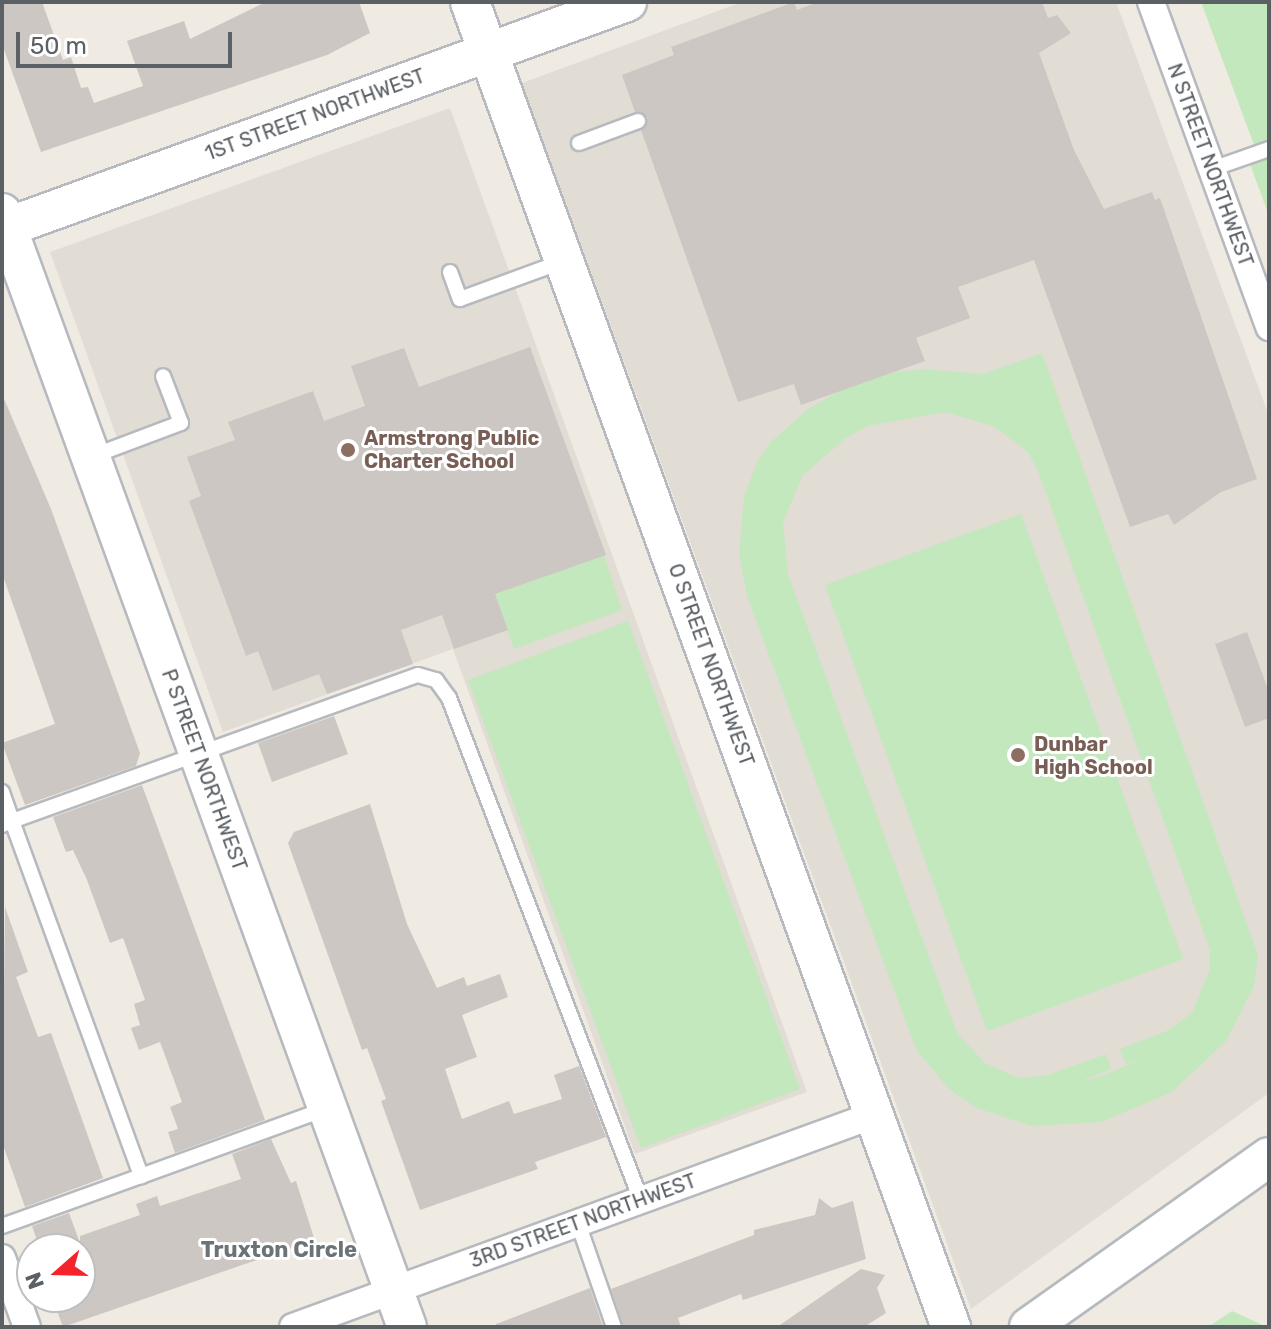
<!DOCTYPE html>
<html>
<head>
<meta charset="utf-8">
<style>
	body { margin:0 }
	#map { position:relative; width:1271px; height:1329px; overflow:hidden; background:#efebe3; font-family:Rubik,sans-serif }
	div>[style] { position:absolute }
	.education>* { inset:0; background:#e1dcd4 }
	.green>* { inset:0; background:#c3e8bd }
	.building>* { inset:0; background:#ccc7c2 }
	.roads { filter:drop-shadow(2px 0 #b6babe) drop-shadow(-2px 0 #b6babe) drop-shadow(0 2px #b6babe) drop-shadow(0 -2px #b6babe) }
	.lane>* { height:14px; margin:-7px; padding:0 7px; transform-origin:7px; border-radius:7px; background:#fff }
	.street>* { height:26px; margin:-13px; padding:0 13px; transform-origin:13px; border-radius:13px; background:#fff }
	.secondary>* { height:38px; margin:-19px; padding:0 19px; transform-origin:19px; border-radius:19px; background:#fff }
	.dots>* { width:22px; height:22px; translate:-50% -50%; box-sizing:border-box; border:4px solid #fff; border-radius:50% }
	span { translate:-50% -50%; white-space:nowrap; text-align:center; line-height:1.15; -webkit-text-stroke:6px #fff; paint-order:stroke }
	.street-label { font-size:20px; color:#5b6065 }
	.education-label { font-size:20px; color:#785e54; font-weight:700 }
	.left { translate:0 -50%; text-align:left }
	.neighbourhood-label { font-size:22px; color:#6c7377; font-weight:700 }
	.frame { position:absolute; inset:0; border:4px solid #5b6065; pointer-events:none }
	.north { position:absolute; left:16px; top:1233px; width:80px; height:80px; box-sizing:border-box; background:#fff; border:2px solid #bdbfc1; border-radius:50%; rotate:250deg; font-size:22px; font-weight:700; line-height:32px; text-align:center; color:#5b6065 }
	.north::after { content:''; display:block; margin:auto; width:28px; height:36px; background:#f5232c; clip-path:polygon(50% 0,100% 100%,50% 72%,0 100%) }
	.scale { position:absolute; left:16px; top:32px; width:216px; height:36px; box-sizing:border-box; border:4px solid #5b6065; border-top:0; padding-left:10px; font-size:24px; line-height:28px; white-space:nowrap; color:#5b6065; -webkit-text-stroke:6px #fff; paint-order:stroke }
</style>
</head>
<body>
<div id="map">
	<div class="education">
		<div style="clip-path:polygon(742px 2px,1116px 2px,1269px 416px,1269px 1093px,971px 1309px,522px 83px)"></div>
		<div style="clip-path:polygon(450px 108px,807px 1092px,635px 1154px,453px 649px,223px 732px,50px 252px)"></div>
	</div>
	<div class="green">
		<div style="clip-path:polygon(1201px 2px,1269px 2px,1269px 216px,1250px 164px,1254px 145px)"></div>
		<div style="clip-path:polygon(evenodd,1042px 353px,1258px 955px,1254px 986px,1226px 1041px,1172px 1092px,1101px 1122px,1032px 1126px,977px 1108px,948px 1088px,916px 1049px,747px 596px,739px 554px,744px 497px,757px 462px,771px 442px,807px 410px,844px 388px,884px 374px,921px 369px,983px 374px,1042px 353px,945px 412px,993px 426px,1028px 452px,1038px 471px,1210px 950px,1210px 969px,1192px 1013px,1167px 1031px,1120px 1049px,1126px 1064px,1142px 1059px,1097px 1078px,1081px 1081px,1111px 1069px,1106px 1054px,1048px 1075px,1018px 1078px,985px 1063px,957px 1033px,788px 574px,783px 522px,803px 475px,846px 438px,868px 426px,945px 412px)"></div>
		<div style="clip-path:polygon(1021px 514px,1183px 959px,987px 1031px,825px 585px)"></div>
		<div style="clip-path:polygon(604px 555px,622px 610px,514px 649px,495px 594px)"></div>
		<div style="clip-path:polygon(628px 621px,800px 1089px,641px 1148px,468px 680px)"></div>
		<div style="clip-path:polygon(1232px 1311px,1267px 1327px,1208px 1327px)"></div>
	</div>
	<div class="building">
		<div style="clip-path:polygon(2px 2px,42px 2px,63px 60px,71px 57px,81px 88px,88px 87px,94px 103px,143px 86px,127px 41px,184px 21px,190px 39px,266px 2px,359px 2px,370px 33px,327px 55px,41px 152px,2px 44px)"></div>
		<div style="clip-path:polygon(794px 2px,797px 10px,818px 2px,1042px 2px,1048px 18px,1057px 15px,1071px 33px,1039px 53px,1074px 150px,1104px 209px,1152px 192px,1155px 200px,1160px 198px,1257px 479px,1221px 492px,1174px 525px,1168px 514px,1130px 527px,1034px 260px,958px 287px,970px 318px,916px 338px,925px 361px,801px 405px,794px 384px,738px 402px,641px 130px,648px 118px,635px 112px,622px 75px,674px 55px,671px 47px)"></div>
		<div style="clip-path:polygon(530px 347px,606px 555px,495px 594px,508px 630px,454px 649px,442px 615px,401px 630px,413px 664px,327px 694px,319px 674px,273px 691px,258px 651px,246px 656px,189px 501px,201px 496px,187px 457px,235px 440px,228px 422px,313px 391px,324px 421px,365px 406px,351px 366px,404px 348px,419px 387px)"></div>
		<div style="clip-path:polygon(2px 394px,51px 509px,140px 753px,136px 766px,25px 805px,2px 743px,55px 724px,2px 573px)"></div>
		<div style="clip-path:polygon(1247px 632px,1269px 692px,1269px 718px,1245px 727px,1215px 644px)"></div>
		<div style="clip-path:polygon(334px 716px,348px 754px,272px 782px,258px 743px)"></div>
		<div style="clip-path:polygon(142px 785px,265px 1120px,175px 1153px,168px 1132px,178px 1129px,170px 1107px,182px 1102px,160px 1042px,139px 1050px,131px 1028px,140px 1025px,134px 1004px,145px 1000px,123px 938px,110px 943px,87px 880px,73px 850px,66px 852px,53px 817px)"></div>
		<div style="clip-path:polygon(370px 804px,407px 924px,437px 988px,464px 977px,467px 986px,500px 974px,508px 997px,462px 1015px,477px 1057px,445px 1069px,462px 1119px,509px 1101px,514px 1114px,562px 1099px,554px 1075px,579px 1066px,606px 1137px,535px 1162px,538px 1169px,420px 1210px,381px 1101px,386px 1099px,367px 1048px,362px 1050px,288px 843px,294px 832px)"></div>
		<div style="clip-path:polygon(5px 907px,28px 972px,16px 977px,38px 1037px,51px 1033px,103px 1178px,25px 1207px,2px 1142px)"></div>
		<div style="clip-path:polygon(271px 1139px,291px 1183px,296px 1181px,321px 1260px,297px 1246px,63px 1327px,52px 1297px,80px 1297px,80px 1249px,40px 1249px,32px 1226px,69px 1213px,80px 1243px,80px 1236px,140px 1215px,136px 1204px,157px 1196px,160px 1206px,241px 1179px,232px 1154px)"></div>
		<div style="clip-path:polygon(819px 1198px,832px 1208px,853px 1201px,866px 1259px,743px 1300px,741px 1294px,678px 1318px,681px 1327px,624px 1327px,611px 1289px,754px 1235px,754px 1230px,815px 1215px)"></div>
		<div style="clip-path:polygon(861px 1269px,885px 1275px,877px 1288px,886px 1313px,864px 1327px,777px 1327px)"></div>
		<div style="clip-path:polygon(590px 1288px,603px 1327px,496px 1327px,496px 1324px)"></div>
	</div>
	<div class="roads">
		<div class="lane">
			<div style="left:579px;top:143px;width:63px;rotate:-20.4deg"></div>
			<div style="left:1212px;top:169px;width:60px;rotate:-19.3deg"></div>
			<div style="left:450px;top:272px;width:29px;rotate:70deg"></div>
			<div style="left:460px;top:299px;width:108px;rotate:-20.1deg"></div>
			<div style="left:93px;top:456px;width:94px;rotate:-20.6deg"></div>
			<div style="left:181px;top:423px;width:50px;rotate:-111deg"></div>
			<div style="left:2px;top:792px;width:31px;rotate:71deg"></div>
			<div style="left:12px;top:821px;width:431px;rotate:-19.8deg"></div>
			<div style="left:418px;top:675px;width:19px;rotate:16deg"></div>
			<div style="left:436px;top:680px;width:22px;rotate:54deg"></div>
			<div style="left:449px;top:698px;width:537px;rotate:69.07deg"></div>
			<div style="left:2px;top:825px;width:11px;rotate:-22deg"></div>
			<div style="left:12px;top:821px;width:378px;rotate:70deg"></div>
			<div style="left:141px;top:1176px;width:196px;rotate:-20deg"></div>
			<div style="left:578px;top:1223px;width:110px;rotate:70.9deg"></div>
			<div style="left:2px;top:1226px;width:148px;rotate:-19.8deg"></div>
		</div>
		<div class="street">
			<div style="left:1151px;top:2px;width:346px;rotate:70deg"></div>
			<div style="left:2px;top:1258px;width:73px;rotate:70.1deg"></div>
			<div style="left:293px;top:1327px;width:618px;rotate:-20.05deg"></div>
		</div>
		<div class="secondary">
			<div style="left:470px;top:2px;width:1410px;rotate:70.05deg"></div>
			<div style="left:2px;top:213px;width:1185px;rotate:70.02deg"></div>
			<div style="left:2px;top:229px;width:665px;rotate:-19.96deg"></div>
			<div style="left:1029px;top:1327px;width:294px;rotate:-35.3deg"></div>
		</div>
	</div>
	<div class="dots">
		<div style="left:348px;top:450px;background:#8d6e63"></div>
		<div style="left:1018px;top:755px;background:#8d6e63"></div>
	</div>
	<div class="street-label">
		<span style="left:315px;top:115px;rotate:-20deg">1ST STREET NORTHWEST</span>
		<span style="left:1210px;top:165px;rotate:70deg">N STREET NORTHWEST</span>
		<span style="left:711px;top:665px;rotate:70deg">O STREET NORTHWEST</span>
		<span style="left:204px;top:770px;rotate:70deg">P STREET NORTHWEST</span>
		<span style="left:583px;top:1221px;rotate:-20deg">3RD STREET NORTHWEST</span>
	</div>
	<div class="education-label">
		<span class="left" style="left:364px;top:450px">Armstrong Public<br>Charter School</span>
		<span class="left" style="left:1034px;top:756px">Dunbar<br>High School</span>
	</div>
	<div class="neighbourhood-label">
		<span style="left:279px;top:1250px">Truxton Circle</span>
	</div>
	<div class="frame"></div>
	<div class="north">N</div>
	<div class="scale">50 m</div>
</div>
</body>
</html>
